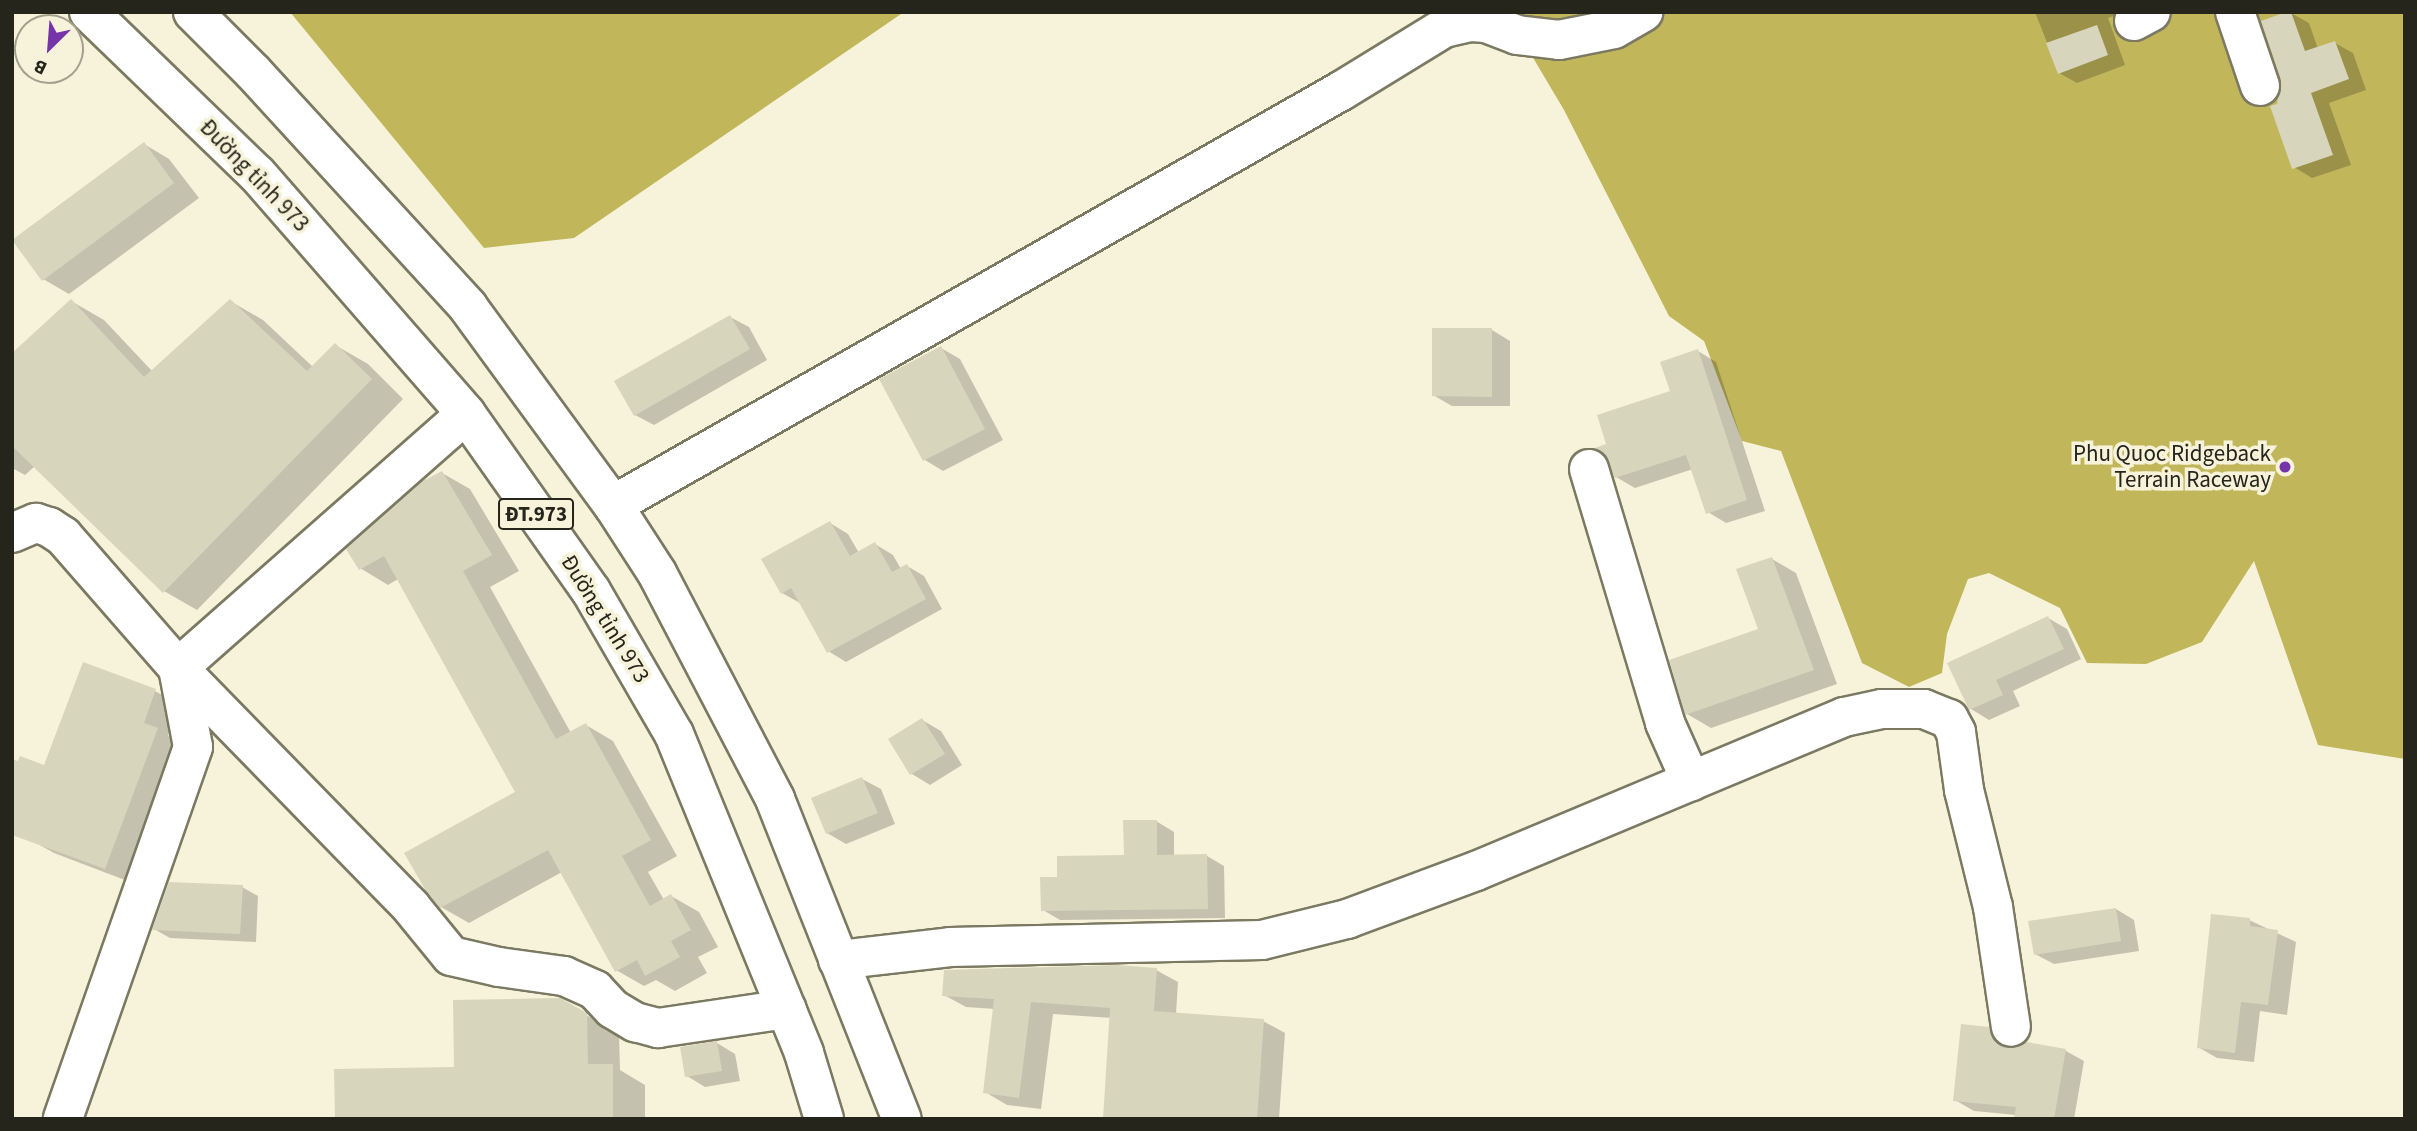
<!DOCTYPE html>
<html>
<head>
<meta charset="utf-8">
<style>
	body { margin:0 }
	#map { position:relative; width:2417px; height:1131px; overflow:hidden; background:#f6f3da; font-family:"Source Sans 3",sans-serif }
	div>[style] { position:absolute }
	.forest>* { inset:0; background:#c2b65b }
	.shadow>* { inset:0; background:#0003 }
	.building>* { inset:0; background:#d7d5bc }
	.roads { filter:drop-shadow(2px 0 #7c7963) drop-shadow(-2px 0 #7c7963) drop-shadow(0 2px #7c7963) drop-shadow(0 -2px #7c7963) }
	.street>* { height:38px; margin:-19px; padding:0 19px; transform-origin:19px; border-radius:19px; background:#fff }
	.primary>* { height:38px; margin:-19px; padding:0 19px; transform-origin:19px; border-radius:19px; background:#fff }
	.dots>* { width:19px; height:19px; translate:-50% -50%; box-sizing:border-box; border:4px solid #f6f3da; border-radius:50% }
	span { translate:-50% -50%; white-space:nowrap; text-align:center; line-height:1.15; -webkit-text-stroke:7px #f6f3da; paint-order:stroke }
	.shield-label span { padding:2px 5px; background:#f6f3da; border:2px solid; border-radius:5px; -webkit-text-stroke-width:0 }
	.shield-label { font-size:21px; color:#26251c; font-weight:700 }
	.street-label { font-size:23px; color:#26251c }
	.poi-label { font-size:23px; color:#26251c }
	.right { translate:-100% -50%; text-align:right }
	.frame { position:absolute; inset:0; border:14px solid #26251c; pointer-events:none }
	.north { position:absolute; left:14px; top:14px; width:70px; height:70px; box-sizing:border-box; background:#f6f3da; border:2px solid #a3a18e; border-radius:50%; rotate:205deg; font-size:19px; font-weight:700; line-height:28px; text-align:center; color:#26251c }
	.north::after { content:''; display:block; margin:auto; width:24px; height:32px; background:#7634a9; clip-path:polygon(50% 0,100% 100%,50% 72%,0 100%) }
</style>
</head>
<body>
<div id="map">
	<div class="forest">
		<div style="clip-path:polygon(290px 12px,904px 12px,574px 238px,484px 248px)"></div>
		<div style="clip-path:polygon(1506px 12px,2405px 12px,2405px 759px,2318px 745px,2254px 561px,2202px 642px,2146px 664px,2087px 663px,2060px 608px,1989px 573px,1968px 579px,1947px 634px,1942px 673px,1909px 687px,1862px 663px,1781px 451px,1742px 441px,1704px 341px,1669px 316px,1564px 110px)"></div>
	</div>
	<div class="shadow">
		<div style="clip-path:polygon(2035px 12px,2124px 12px,2108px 18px,2125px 65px,2077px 83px,2059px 73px)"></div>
		<div style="clip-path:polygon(2291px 13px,2309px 23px,2318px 49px,2335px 43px,2353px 53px,2366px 90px,2329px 103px,2351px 165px,2312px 178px,2294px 167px,2278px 106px)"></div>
		<div style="clip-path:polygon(144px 144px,169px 159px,199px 198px,69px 294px,43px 279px)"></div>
		<div style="clip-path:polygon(71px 301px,104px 320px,153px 372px,230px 301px,263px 320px,313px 367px,335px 345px,368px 364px,403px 399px,197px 610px,164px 591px,35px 466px,25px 475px,12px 468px,12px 355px)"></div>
		<div style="clip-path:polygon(730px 317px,749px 327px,767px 360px,654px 425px,635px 415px)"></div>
		<div style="clip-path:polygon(1492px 330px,1510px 341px,1510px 406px,1452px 406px,1433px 395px)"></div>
		<div style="clip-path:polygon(941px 348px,960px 359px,1003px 440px,943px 471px,925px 460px,882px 379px)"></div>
		<div style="clip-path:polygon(1698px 351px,1716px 362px,1765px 511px,1726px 523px,1708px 512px,1693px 469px,1635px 488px,1616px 477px,1608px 445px,1672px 392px)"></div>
		<div style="clip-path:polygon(442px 473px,470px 489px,519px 571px,490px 587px,571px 733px,586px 725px,613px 741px,677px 856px,648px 872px,664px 900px,671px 896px,699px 912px,718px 947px,698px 957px,707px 973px,675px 991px,656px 980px,644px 986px,616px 970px,562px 872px,469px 923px,441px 907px,518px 793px,398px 579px,388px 585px,360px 568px)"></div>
		<div style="clip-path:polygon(830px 523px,848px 534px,859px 553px,875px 544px,893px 555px,901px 569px,907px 566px,924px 576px,942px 609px,846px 662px,828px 651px,800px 603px,782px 593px)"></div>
		<div style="clip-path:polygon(1772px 559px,1796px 573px,1837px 684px,1711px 728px,1687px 714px,1760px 630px)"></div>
		<div style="clip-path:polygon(2048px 618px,2067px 629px,2081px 659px,2013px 691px,2020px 706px,1989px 720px,1971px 709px)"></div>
		<div style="clip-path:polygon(155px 691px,180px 705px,168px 736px,182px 744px,130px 882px,54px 853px,29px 839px,45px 767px)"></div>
		<div style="clip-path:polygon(922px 720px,941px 731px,962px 765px,930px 785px,912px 774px)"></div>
		<div style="clip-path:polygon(862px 779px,881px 789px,895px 824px,846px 844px,827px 833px)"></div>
		<div style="clip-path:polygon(1156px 821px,1174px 832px,1174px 856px,1207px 856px,1224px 866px,1225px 918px,1060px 920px,1043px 910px,1059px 879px,1125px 857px)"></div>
		<div style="clip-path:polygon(242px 887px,258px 896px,256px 942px,170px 938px,154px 929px)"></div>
		<div style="clip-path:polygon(2116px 909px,2134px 920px,2139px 951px,2054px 964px,2035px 954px)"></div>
		<div style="clip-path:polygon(2249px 920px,2296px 942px,2287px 1015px,2260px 1011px,2254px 1062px,2217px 1058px,2198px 1047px)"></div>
		<div style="clip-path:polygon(1156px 970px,1178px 982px,1176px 1014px,1263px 1021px,1285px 1033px,1279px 1119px,1107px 1119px,1112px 1018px,1053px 1014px,1041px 1109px,1007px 1105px,985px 1092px,995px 1009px,966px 1007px,944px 995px)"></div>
		<div style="clip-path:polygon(560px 1000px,619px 1034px,620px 1070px,645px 1085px,645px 1119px,337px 1119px,456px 1068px)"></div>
		<div style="clip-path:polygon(1988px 1029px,2007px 1040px,2011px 1050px,2027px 1043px,2066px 1051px,2084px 1061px,2074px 1119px,2015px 1119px,2016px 1115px,1974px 1111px,1955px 1100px)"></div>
		<div style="clip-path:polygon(717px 1043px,735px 1054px,740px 1081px,705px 1087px,687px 1076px)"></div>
	</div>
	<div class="building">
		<div style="clip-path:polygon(2286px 12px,2291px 12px,2305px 51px,2335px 41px,2349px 79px,2311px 93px,2333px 155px,2292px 169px,2270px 106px,2277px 104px,2281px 80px,2261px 21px)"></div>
		<div style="clip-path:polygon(2097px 25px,2108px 55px,2058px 74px,2046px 43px)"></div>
		<div style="clip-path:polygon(144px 142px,174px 183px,42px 281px,12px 240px)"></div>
		<div style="clip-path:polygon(71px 299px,144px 377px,230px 299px,307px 371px,335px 343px,372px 379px,163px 593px,12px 446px,12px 353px)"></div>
		<div style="clip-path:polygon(730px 315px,750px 349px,634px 416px,614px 381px)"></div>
		<div style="clip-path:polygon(1432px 328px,1492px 328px,1492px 397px,1432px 396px)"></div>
		<div style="clip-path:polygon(941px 346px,985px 429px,923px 461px,879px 379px)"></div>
		<div style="clip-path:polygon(1698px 349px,1747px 500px,1706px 514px,1686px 455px,1615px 478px,1604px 454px,1595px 448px,1606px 444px,1597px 415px,1670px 391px,1660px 362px)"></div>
		<div style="clip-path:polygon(442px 471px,492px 555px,463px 571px,556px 739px,586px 723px,651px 840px,622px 856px,650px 906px,671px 894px,691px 930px,671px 941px,680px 957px,645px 976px,637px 960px,615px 972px,548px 850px,440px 908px,426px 891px,404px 853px,515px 792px,384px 556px,359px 570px,346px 549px,423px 481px)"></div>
		<div style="clip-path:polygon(830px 521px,850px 556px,875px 542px,892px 572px,907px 564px,926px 599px,827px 653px,791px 588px,781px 594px,761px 559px)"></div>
		<div style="clip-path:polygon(1772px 557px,1814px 670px,1685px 715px,1669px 660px,1758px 629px,1736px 569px)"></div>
		<div style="clip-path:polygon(2048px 616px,2064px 649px,1996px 680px,2003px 695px,1969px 710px,1947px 663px)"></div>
		<div style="clip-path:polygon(83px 662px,156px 689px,144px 723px,158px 728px,105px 869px,12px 835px,12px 759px,18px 761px,20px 756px,44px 765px)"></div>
		<div style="clip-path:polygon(922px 718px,945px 754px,910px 775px,888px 739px)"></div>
		<div style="clip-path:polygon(862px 777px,878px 813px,826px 834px,811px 798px)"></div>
		<div style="clip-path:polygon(1123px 820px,1157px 820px,1157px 855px,1207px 854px,1208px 909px,1041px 911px,1040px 877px,1057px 877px,1057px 856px,1124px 855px)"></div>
		<div style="clip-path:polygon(169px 882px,243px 885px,240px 934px,152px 930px)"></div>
		<div style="clip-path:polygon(2116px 908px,2121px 941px,2034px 955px,2028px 921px)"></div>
		<div style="clip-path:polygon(2211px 914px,2250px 918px,2250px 926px,2278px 930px,2268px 1005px,2241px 1002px,2235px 1053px,2197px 1048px)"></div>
		<div style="clip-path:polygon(1117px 965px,1157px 968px,1154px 1011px,1264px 1019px,1257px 1119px,1103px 1119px,1110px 1008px,1031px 1002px,1019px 1098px,983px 1093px,994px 999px,942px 996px,944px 970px)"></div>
		<div style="clip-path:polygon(560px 998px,587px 1013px,588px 1064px,613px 1064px,613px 1119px,335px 1119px,334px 1069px,454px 1067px,453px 1000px)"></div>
		<div style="clip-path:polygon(1961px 1024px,1989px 1027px,1994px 1040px,2004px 1048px,2015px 1048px,2027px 1042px,2066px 1049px,2054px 1119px,2014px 1119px,2016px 1107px,1953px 1101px)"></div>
		<div style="clip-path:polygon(717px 1041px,722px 1071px,685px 1077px,680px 1047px)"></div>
	</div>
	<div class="roads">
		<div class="street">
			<div style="left:2235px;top:12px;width:78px;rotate:71.3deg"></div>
			<div style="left:2134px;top:21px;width:19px;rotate:-28deg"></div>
			<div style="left:466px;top:414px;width:384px;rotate:138.6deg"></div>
			<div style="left:178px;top:668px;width:334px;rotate:45.7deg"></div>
			<div style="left:411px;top:907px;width:63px;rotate:50.8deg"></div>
			<div style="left:451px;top:956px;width:49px;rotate:12.9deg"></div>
			<div style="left:499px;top:967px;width:66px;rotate:7.9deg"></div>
			<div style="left:564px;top:976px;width:34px;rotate:24deg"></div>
			<div style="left:595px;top:990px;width:26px;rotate:47deg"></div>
			<div style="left:613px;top:1009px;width:26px;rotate:31deg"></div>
			<div style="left:635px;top:1022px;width:24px;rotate:15deg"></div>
			<div style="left:658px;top:1028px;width:130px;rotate:-8.4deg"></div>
			<div style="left:1589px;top:469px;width:265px;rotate:73.3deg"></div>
			<div style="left:1665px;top:723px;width:64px;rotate:65.9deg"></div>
			<div style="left:613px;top:505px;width:837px;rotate:-29.63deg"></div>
			<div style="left:1341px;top:91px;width:121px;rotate:-31.5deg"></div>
			<div style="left:1444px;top:28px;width:28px;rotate:-13deg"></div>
			<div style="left:1471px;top:22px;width:15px;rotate:4deg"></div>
			<div style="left:1486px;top:23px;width:33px;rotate:21deg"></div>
			<div style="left:1517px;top:35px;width:42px;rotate:6.8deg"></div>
			<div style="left:1559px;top:40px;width:56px;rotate:-11.3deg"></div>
			<div style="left:1614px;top:29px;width:34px;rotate:-30deg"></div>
			<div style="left:12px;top:533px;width:26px;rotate:-23deg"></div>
			<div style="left:36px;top:523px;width:14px;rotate:17deg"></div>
			<div style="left:49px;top:527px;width:17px;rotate:33deg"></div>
			<div style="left:63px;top:536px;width:175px;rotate:48.9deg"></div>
			<div style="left:178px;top:668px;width:80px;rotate:79.2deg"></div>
			<div style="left:193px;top:747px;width:394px;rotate:109.3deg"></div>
			<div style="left:838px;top:960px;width:113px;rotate:-6.6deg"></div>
			<div style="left:950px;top:947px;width:312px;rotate:-1.3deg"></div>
			<div style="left:1262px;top:940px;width:88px;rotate:-13.9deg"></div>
			<div style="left:1347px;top:919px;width:138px;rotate:-20.4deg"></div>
			<div style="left:1476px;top:871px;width:399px;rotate:-22.7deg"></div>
			<div style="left:1844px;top:717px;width:39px;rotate:-12deg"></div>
			<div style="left:1882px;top:709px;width:42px"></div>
			<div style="left:1924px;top:709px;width:27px;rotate:22deg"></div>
			<div style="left:1949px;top:719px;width:15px;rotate:62deg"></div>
			<div style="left:1956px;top:732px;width:59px;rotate:82.1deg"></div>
			<div style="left:1964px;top:790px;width:121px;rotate:76.1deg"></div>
			<div style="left:1993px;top:907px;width:121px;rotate:81.5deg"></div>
		</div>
		<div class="primary">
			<div style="left:89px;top:12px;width:233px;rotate:44deg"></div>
			<div style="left:257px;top:174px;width:318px;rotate:48.9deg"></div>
			<div style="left:466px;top:414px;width:217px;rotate:54.8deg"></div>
			<div style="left:591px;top:591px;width:165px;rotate:59.9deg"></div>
			<div style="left:674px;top:734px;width:344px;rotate:67.8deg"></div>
			<div style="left:804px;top:1053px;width:69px;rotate:73.1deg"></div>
			<div style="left:193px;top:12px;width:85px;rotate:45deg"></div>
			<div style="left:253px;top:72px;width:319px;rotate:47.5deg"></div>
			<div style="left:468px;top:307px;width:245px;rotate:53.8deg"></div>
			<div style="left:613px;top:505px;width:81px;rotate:57.1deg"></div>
			<div style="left:657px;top:573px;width:255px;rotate:62.4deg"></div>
			<div style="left:775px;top:799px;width:344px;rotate:68.4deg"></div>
		</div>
	</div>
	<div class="dots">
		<div style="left:2285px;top:467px;background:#7634a9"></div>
	</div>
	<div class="shield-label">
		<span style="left:536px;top:514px">ĐT.973</span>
	</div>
	<div class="street-label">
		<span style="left:254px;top:176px;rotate:46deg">Đường tỉnh 973</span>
		<span style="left:605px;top:619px;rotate:58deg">Đường tỉnh 973</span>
	</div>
	<div class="poi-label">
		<span class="right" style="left:2271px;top:467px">Phu Quoc Ridgeback<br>Terrain Raceway</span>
	</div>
	<div class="frame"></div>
	<div class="north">B</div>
</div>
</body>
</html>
